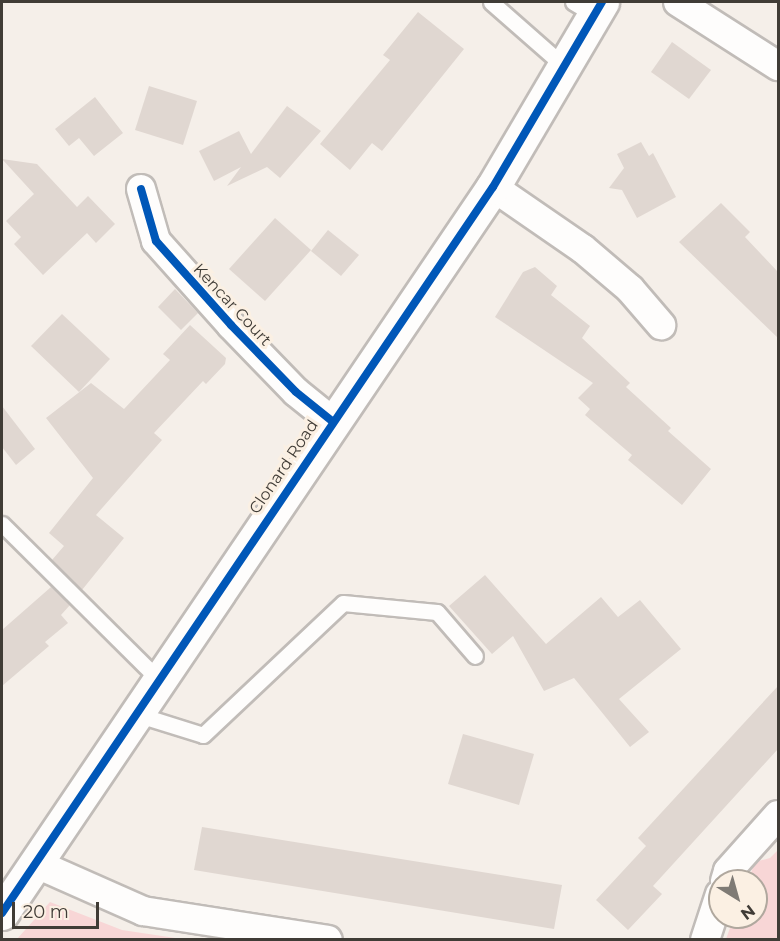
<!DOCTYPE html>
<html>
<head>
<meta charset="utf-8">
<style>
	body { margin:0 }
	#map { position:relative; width:780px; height:941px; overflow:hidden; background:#f5efe9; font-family:Montserrat,sans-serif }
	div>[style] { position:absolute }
	.green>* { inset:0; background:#f8d6d6 }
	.building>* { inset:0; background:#e0d7d1 }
	.roads { filter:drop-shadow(2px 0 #c1bcb8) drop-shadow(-2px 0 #c1bcb8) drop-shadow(0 2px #c1bcb8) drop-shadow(0 -2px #c1bcb8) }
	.lane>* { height:15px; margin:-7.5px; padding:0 7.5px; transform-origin:7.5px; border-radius:7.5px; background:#fefdfc }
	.street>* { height:28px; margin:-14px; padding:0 14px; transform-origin:14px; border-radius:14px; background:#fefdfc }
	.secondary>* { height:33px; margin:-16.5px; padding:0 16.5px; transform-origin:16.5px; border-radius:16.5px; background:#fefdfc }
	.cycleway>* { height:8px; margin:-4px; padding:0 4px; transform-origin:4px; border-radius:4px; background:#0057b8 }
	span { translate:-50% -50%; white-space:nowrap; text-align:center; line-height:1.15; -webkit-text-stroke:6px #fbf0e3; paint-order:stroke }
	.street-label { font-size:16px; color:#403c36 }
	.frame { position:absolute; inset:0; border:3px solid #403c36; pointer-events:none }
	.north { position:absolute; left:708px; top:869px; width:60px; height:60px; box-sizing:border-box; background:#fbf0e3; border:2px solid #b0a89e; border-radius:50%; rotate:143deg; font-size:16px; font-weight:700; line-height:24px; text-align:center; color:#403c36 }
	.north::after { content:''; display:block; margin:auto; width:21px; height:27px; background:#7f7b75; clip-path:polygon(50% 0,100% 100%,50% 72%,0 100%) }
	.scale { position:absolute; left:12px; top:902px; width:87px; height:27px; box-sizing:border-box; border:3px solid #403c36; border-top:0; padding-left:8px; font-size:18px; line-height:21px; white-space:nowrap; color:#403c36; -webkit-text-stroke:4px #fbf0e3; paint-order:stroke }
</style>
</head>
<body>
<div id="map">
	<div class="green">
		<div style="clip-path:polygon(778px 850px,778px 939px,726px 939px,734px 917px,756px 917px,756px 881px,748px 881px,755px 862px,770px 858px)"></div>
		<div style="clip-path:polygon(50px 902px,122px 930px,182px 939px,17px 939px)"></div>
	</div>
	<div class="building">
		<div style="clip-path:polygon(418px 12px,464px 49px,382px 151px,372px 143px,350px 170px,320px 144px,390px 60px,383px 55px)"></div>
		<div style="clip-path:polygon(672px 42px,711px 70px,689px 99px,651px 72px)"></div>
		<div style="clip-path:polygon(149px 86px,197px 101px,183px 145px,135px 130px)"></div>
		<div style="clip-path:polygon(95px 97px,123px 133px,94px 156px,79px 138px,69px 146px,55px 129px)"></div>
		<div style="clip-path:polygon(287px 106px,321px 131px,280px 178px,267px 167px,227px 186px,241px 167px,214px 181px,199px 151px,239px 131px,251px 154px)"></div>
		<div style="clip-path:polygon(641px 142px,649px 156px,653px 153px,676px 197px,637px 218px,622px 190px,609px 188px,624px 168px,617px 154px)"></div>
		<div style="clip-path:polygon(2px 159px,37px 164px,77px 207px,88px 196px,115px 224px,96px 243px,87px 233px,43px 275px,14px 244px,21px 237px,6px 221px,34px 194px)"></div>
		<div style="clip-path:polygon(721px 203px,750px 232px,745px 237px,778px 272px,778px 338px,679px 242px)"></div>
		<div style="clip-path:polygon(275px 218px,311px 250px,265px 301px,229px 269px)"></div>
		<div style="clip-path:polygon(328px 230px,359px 255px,341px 276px,311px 251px)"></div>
		<div style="clip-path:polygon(535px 267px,557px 286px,551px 295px,590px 326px,582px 338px,630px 383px,626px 387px,671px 428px,668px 431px,711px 469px,682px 505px,628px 460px,632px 455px,585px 415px,590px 409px,578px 398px,593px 383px,495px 317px,523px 272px)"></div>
		<div style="clip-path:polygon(175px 289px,198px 313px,181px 330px,158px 307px)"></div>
		<div style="clip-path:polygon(62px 314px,110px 359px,79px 392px,31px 346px)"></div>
		<div style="clip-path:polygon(190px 325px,226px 358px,225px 364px,206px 384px,203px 381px,154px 433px,162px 440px,96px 515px,124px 538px,82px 590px,52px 560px,64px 546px,49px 533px,93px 478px,46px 418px,91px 383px,124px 409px,170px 360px,163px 354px)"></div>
		<div style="clip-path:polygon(2px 406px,35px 449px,16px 465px,2px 447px)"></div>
		<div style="clip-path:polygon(485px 575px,546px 644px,601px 597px,618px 617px,640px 600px,681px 649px,619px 699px,649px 732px,630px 747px,574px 678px,544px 691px,513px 636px,492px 654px,449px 606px)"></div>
		<div style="clip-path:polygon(51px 587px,70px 605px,61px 615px,68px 623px,45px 642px,49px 646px,2px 686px,2px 630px)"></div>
		<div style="clip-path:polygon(778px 686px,778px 749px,653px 886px,662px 894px,628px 930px,596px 900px,646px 846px,638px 838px)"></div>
		<div style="clip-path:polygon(463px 734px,534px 754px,519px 805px,448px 784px)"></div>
		<div style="clip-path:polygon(202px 827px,562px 885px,554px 929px,194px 870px)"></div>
	</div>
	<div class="roads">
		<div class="lane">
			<div style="left:491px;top:2px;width:98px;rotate:41.3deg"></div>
			<div style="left:573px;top:2px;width:26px;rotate:31deg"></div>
			<div style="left:2px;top:524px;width:221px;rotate:44.8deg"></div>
			<div style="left:136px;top:714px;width:70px;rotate:17.4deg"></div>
			<div style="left:203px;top:735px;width:192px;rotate:-43.3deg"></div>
			<div style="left:343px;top:603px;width:94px;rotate:5.5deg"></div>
			<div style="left:437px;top:612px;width:58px;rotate:49.2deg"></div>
		</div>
		<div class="street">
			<div style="left:678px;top:2px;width:119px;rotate:32.6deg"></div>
			<div style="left:493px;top:187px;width:109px;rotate:34.6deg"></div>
			<div style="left:583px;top:249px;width:62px;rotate:40.4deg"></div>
			<div style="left:630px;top:289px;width:48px;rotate:49.3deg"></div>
			<div style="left:141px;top:189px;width:54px;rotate:73.9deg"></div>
			<div style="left:156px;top:241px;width:113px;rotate:48.2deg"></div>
			<div style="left:231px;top:325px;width:93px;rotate:45.9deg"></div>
			<div style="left:296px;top:392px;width:46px;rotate:38.9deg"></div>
			<div style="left:37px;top:864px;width:116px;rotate:23.9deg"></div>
			<div style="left:143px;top:911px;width:187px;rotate:8.9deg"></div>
			<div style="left:725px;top:881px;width:10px;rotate:-73deg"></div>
			<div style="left:728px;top:871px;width:75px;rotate:-48.2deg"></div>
			<div style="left:705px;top:940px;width:48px;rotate:-71.9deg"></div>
		</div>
		<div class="secondary">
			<div style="left:2px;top:913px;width:876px;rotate:-55.93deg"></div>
			<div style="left:493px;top:187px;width:215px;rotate:-59.5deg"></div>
		</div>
	</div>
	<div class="cycleway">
		<div style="left:141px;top:189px;width:54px;rotate:73.9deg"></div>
		<div style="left:156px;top:241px;width:113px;rotate:48.2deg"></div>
		<div style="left:231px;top:325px;width:93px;rotate:45.9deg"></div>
		<div style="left:296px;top:392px;width:46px;rotate:38.9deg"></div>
		<div style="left:2px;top:913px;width:876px;rotate:-55.93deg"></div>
		<div style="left:493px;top:187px;width:215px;rotate:-59.5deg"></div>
	</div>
	<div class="street-label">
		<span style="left:232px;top:305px;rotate:47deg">Kencar Court</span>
		<span style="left:284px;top:467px;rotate:-56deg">Clonard Road</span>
	</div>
	<div class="frame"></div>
	<div class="north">N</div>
	<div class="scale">20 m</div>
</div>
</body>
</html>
